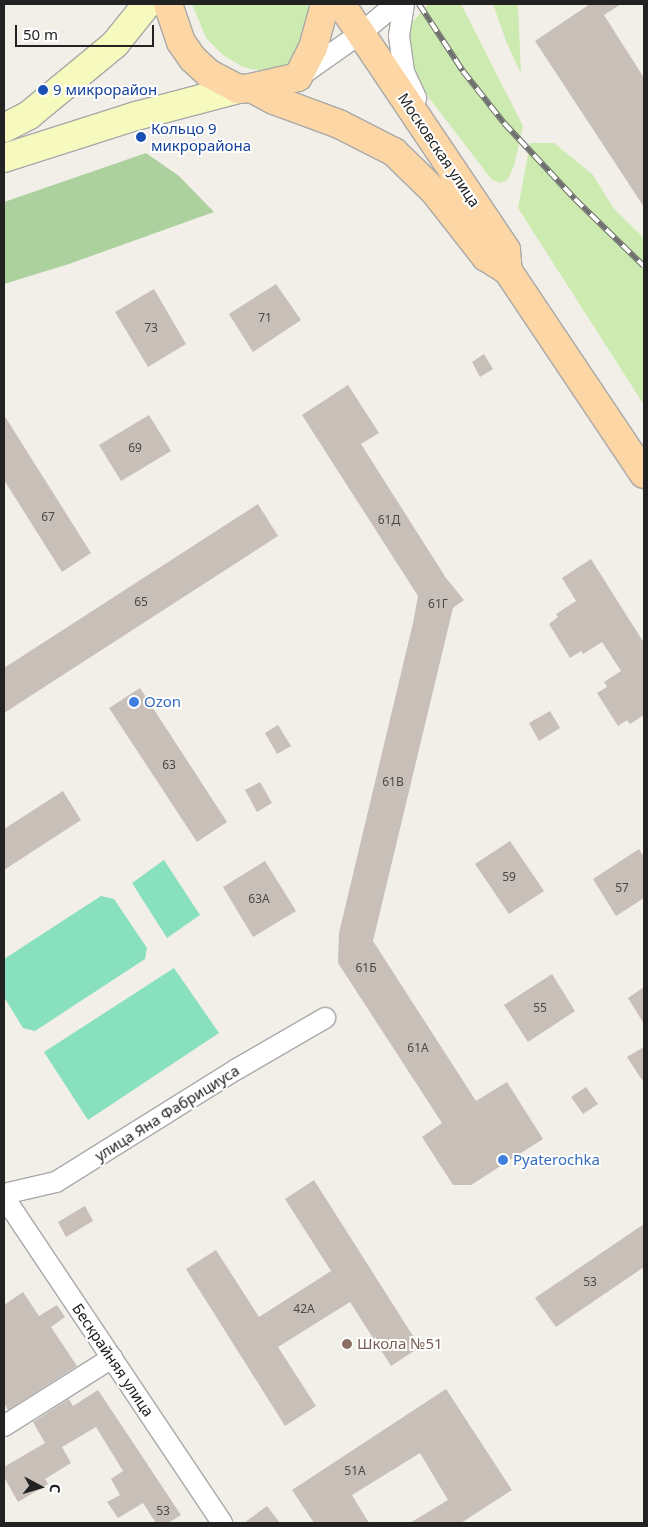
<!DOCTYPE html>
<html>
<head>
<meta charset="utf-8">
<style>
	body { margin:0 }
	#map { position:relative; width:648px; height:1527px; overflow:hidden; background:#f2efe9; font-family:"Noto Sans",sans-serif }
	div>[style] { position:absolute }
	.grass>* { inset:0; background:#cdebb0 }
	.forest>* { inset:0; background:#add19e }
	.pitch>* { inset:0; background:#88e0be }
	.building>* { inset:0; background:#c7bfb8 }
	.roads { filter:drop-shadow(1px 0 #a9a9a9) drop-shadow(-1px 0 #a9a9a9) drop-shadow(0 1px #a9a9a9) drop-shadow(0 -1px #a9a9a9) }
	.street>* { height:20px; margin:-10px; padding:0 10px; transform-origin:10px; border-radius:10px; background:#fff }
	.secondary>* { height:28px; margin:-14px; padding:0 14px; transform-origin:14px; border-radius:14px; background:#f7fabf }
	.primary>* { height:28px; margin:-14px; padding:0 14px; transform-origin:14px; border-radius:14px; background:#fcd6a4 }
	.rail>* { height:5.5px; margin-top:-2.75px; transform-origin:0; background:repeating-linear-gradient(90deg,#fff 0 11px,#707070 0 22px); box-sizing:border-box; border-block:1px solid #707070 }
	.dots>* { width:14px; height:14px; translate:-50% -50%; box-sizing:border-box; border:2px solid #fff; border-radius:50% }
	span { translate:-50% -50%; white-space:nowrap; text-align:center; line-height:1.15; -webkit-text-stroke:4px #fff; paint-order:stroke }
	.number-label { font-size:12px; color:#4b4948 }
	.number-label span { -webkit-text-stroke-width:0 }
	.transit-label { font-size:15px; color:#164399 }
	.left { translate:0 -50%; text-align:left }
	.street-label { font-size:15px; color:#222 }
	.shop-label { font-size:15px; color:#366cbe }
	.education-label { font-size:15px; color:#785e54 }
	.frame { position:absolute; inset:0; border:5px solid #222; pointer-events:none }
	.north { position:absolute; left:15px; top:1462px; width:50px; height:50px; -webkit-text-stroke:4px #fff; paint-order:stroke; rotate:96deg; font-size:14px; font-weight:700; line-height:20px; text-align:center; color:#222 }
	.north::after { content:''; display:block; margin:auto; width:18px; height:22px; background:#222; clip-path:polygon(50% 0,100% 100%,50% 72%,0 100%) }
	.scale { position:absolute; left:15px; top:25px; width:139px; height:22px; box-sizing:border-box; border:2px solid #222; border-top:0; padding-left:6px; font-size:15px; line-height:18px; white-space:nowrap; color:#222; -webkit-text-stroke:4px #fff; paint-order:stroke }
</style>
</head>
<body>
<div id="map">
	<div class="grass">
		<div style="clip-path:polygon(192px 4px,307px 4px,309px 11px,308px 32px,293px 61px,279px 69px,262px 71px,243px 67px,223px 55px,206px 38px)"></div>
		<div style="clip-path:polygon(428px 4px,461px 4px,523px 126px,514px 166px,508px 179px,501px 183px,492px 180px,423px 90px,414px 72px,409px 36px,410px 25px)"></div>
		<div style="clip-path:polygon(493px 4px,518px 4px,521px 74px,506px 41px)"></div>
		<div style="clip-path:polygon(530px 143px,554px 143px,593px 175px,614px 209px,644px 238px,644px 405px,518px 208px)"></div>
	</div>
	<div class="forest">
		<div style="clip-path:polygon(146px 153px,179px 176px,214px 212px,69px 264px,4px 284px,4px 202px)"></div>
	</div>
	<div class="pitch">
		<div style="clip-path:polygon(164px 860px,200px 915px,167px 938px,132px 883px)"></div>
		<div style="clip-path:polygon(101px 896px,114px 899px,147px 948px,145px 959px,35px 1031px,23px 1028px,4px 997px,4px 959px)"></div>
		<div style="clip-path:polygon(174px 968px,219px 1033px,88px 1120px,44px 1052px)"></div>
	</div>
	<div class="building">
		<div style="clip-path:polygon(590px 4px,621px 4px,604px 15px,644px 78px,644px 207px,535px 41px)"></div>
		<div style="clip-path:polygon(276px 284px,301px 320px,253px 352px,229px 314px)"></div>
		<div style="clip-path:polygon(154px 289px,186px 344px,148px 367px,115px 312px)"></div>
		<div style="clip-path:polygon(484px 354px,493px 369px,480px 377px,472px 362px)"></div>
		<div style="clip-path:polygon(348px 385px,379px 433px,361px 444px,446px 578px,464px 600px,453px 608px,373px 941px,476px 1101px,507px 1082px,543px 1139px,471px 1185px,453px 1185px,422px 1137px,442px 1123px,338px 963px,339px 933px,413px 623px,418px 596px,302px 415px)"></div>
		<div style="clip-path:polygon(4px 415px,91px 553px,62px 572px,4px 480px)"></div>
		<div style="clip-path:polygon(149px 415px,171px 451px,121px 481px,99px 445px)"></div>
		<div style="clip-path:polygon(258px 504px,278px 536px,4px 713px,4px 668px)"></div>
		<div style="clip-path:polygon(591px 559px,644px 643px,644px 715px,630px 724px,627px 720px,618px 726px,597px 693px,607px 687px,604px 682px,621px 671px,602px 642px,583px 654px,581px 651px,570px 658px,549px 624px,558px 617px,556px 614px,576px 601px,562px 578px)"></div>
		<div style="clip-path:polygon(140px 688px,227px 822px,197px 842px,109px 708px)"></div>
		<div style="clip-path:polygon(550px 711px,560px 728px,539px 741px,529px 723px)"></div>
		<div style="clip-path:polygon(278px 725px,291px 746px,277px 754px,265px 733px)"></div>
		<div style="clip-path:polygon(260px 782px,272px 803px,257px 812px,245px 790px)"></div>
		<div style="clip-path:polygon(63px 791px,81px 820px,4px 870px,4px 829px)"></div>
		<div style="clip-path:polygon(510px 841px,544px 891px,509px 914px,475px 864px)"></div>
		<div style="clip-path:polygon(639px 849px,644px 857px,644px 898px,616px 916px,593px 879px)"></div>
		<div style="clip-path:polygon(265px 861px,296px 911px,253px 937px,223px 887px)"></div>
		<div style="clip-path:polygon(552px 974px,575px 1011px,528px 1042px,504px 1005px)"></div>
		<div style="clip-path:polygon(644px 987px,644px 1024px,628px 998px)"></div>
		<div style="clip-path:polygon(644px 1047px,644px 1083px,627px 1057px)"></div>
		<div style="clip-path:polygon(586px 1087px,598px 1104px,583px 1114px,571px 1097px)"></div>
		<div style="clip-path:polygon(314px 1180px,420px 1347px,391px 1366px,350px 1302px,278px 1347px,316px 1406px,285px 1426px,186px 1269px,216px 1250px,259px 1317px,331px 1271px,285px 1199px)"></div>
		<div style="clip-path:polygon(85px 1206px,93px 1221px,66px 1237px,58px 1222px)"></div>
		<div style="clip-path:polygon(644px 1224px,644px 1267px,556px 1327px,535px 1298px)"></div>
		<div style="clip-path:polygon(23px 1292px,39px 1316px,57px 1305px,65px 1317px,51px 1327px,77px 1366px,8px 1410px,4px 1403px,4px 1305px)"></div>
		<div style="clip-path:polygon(446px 1389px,512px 1490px,461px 1523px,410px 1523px,448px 1500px,420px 1453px,352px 1495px,369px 1523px,314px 1523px,292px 1490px)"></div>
		<div style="clip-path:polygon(98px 1390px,181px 1515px,168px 1523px,156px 1523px,143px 1503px,118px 1518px,107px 1502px,120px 1495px,111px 1479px,123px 1471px,96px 1427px,62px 1447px,71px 1463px,45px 1479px,48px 1484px,18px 1502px,4px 1477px,4px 1467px,45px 1443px,33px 1422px,69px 1399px,73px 1406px)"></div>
		<div style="clip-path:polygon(267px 1506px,280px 1523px,244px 1523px)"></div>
	</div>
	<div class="roads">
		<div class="street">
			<div style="left:404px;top:4px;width:32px;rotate:99deg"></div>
			<div style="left:399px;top:36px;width:36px;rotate:82deg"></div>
			<div style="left:404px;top:72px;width:29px;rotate:65deg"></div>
			<div style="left:300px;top:76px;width:75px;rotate:-35.2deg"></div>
			<div style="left:361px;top:33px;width:45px;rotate:-39.6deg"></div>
			<div style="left:4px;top:1194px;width:53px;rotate:-13deg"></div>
			<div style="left:56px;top:1182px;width:213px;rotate:-32deg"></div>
			<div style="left:237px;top:1069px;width:102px;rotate:-30.1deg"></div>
			<div style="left:4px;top:1197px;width:392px;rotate:56.2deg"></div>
			<div style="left:4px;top:1426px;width:128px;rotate:-32.2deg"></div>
		</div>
		<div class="secondary">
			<div style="left:4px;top:128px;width:28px;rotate:-27deg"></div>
			<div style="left:29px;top:115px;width:112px;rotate:-39.5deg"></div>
			<div style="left:115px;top:44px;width:51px;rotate:-51.3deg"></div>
			<div style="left:4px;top:158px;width:139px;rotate:-17.7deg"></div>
			<div style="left:136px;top:116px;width:106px;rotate:-14.8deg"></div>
		</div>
		<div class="primary">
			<div style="left:168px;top:4px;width:40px;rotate:71.1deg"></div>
			<div style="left:181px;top:42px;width:21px;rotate:55deg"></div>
			<div style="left:193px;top:59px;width:21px;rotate:43deg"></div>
			<div style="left:208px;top:73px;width:34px;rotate:28deg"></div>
			<div style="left:238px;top:89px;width:13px;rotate:-4deg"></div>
			<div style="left:251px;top:88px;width:48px;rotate:-13.2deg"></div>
			<div style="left:298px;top:77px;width:33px;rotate:-63deg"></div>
			<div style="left:313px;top:48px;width:46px;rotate:-74.7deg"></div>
			<div style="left:341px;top:4px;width:296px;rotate:56.1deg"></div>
			<div style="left:506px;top:250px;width:21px;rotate:85deg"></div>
			<div style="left:251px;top:88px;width:26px;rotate:28deg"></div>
			<div style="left:274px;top:100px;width:69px;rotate:20.3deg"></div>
			<div style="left:339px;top:124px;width:62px;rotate:27deg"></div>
			<div style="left:394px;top:152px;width:57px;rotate:44.3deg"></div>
			<div style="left:435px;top:192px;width:83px;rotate:51.9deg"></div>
			<div style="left:486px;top:257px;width:26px;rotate:32deg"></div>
			<div style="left:508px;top:271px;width:244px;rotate:56.2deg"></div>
		</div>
	</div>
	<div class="rail">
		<div style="left:419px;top:4px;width:80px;rotate:56.7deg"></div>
		<div style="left:463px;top:71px;width:66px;rotate:51.7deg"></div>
		<div style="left:504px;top:123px;width:104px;rotate:46.9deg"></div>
		<div style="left:575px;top:199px;width:96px;rotate:44.2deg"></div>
	</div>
	<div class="dots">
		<div style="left:43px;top:90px;background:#1a4fb4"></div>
		<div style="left:141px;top:137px;background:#1a4fb4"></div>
		<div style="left:134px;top:702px;background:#3f7fe0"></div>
		<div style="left:503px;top:1160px;background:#3f7fe0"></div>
		<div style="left:347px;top:1344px;background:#8d6e63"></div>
	</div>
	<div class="number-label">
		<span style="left:265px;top:318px">71</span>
		<span style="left:151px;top:328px">73</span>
		<span style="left:135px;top:448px">69</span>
		<span style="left:48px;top:517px">67</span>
		<span style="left:389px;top:520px">61Д</span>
		<span style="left:141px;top:602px">65</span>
		<span style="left:438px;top:604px">61Г</span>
		<span style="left:169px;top:765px">63</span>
		<span style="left:393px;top:782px">61В</span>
		<span style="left:509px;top:877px">59</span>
		<span style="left:622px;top:888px">57</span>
		<span style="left:259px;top:899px">63А</span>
		<span style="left:366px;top:968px">61Б</span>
		<span style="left:540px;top:1008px">55</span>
		<span style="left:418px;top:1048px">61А</span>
		<span style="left:590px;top:1282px">53</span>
		<span style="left:304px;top:1309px">42А</span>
		<span style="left:355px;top:1471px">51А</span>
		<span style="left:163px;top:1511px">53</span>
	</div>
	<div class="transit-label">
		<span class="left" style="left:53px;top:90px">9 микрорайон</span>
		<span class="left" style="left:151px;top:137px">Кольцо 9<br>микрорайона</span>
	</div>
	<div class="street-label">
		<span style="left:439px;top:150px;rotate:56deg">Московская улица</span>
		<span style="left:167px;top:1113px;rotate:-32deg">улица Яна Фабрициуса</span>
		<span style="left:113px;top:1360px;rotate:56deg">Бескрайняя улица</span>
	</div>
	<div class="shop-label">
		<span class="left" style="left:144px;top:702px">Ozon</span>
		<span class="left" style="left:513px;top:1160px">Pyaterochka</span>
	</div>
	<div class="education-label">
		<span class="left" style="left:357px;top:1344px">Школа №51</span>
	</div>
	<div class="frame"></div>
	<div class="north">С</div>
	<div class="scale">50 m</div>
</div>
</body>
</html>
